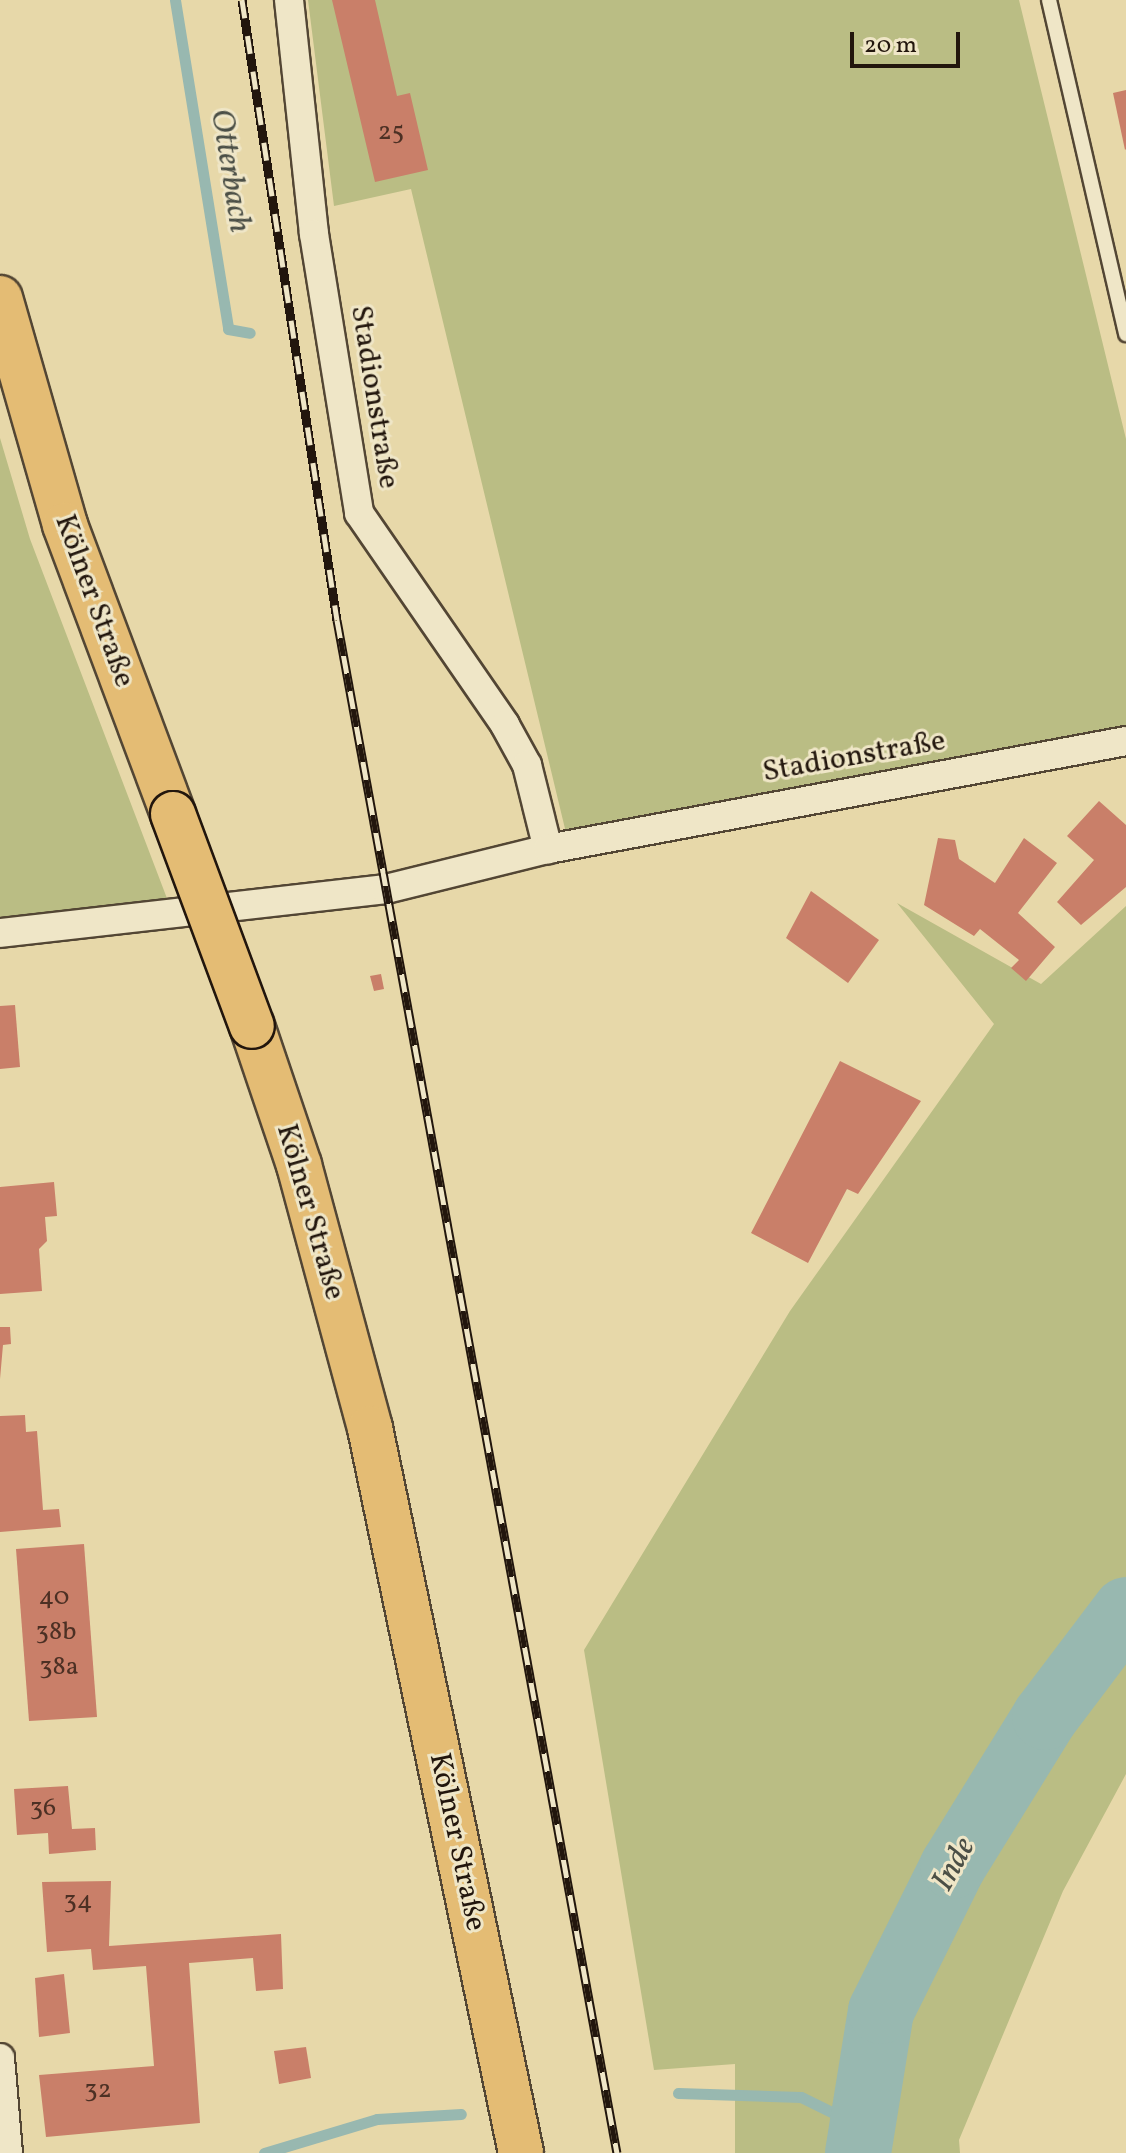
<!DOCTYPE html>
<html>
<head>
<meta charset="utf-8">
<style>
	body { margin:0 }
	#map { position:relative; width:1126px; height:2153px; overflow:hidden; background:#e7d8a9; font-family:Vollkorn,serif }
	div>[style] { position:absolute }
	.green>* { inset:0; background:#babd84 }
	.stream>* { height:11px; margin:-5.5px; padding:0 5.5px; transform-origin:5.5px; border-radius:5.5px; background:#98b8b0 }
	.river>* { height:66px; margin:-33px; padding:0 33px; transform-origin:33px; border-radius:33px; background:#98b8b0 }
	.building>* { inset:0; background:#c97f69 }
	.roads { filter:drop-shadow(2px 0 #534634) drop-shadow(-2px 0 #534634) drop-shadow(0 2px #534634) drop-shadow(0 -2px #534634) }
	.service>* { height:14px; margin:-7px; padding:0 7px; transform-origin:7px; border-radius:7px; background:#efe6c7 }
	.minor>* { height:28px; margin:-14px; padding:0 14px; transform-origin:14px; border-radius:14px; background:#efe6c7 }
	.primary>* { height:44px; margin:-22px; padding:0 22px; transform-origin:22px; border-radius:22px; background:#e4bc74 }
	.rail>* { height:9px; margin-top:-4.5px; transform-origin:0; background:repeating-linear-gradient(90deg,#efe6c7 0 18px,#22160d 0 36px); box-sizing:border-box; border-block:2px solid #22160d }
	.bridges { filter:drop-shadow(2px 0 #22160d) drop-shadow(-2px 0 #22160d) drop-shadow(0 2px #22160d) drop-shadow(0 -2px #22160d) }
	.primary-bridge>* { height:44px; margin:-22px; padding:0 22px; transform-origin:22px; border-radius:22px; background:#e4bc74 }
	span { translate:-50% -50%; white-space:nowrap; text-align:center; line-height:1.15; -webkit-text-stroke:6px #efe6c7; paint-order:stroke }
	.number-label { font-size:26px; color:#4c3024 }
	.number-label span { -webkit-text-stroke-width:0 }
	.street-label { font-size:30px; color:#22160d }
	.water-label { font-size:32px; color:#4b4f46; font-style:italic }
	.scale { position:absolute; left:850px; top:32px; width:110px; height:36px; box-sizing:border-box; border:4px solid #22160d; border-top:0; padding-left:10px; font-size:24px; line-height:28px; white-space:nowrap; color:#22160d; -webkit-text-stroke:6px #efe6c7; paint-order:stroke }
</style>
</head>
<body>
<div id="map">
	<div class="green">
		<div style="clip-path:polygon(308px 0,1019px 0,1126px 439px,1126px 726px,567px 837px,411px 189px,334px 206px)"></div>
		<div style="clip-path:polygon(0 438px,30px 539px,168px 901px,0 921px)"></div>
		<div style="clip-path:polygon(897px 903px,1041px 984px,1126px 906px,1126px 1774px,1063px 1891px,959px 2140px,960px 2153px,735px 2153px,735px 2064px,654px 2070px,584px 1650px,790px 1311px,994px 1024px)"></div>
	</div>
	<div class="stream">
		<div style="left:175px;top:0;width:333px;rotate:80.8deg"></div>
		<div style="left:228px;top:329px;width:22px;rotate:10deg"></div>
		<div style="left:678px;top:2093px;width:123px;rotate:1.9deg"></div>
		<div style="left:801px;top:2097px;width:64px;rotate:26.2deg"></div>
		<div style="left:264px;top:2153px;width:118px;rotate:-16.7deg"></div>
		<div style="left:377px;top:2119px;width:84px;rotate:-3.4deg"></div>
	</div>
	<div class="river">
		<div style="left:858px;top:2153px;width:144px;rotate:-80.8deg"></div>
		<div style="left:881px;top:2011px;width:162px;rotate:-63.6deg"></div>
		<div style="left:953px;top:1866px;width:175px;rotate:-58.3deg"></div>
		<div style="left:1045px;top:1717px;width:134px;rotate:-52.9deg"></div>
	</div>
	<div class="building">
		<div style="clip-path:polygon(332px 0,375px 0,397px 96px,410px 93px,428px 170px,375px 182px)"></div>
		<div style="clip-path:polygon(1126px 90px,1126px 149px,1125px 150px,1113px 93px)"></div>
		<div style="clip-path:polygon(1099px 801px,1126px 825px,1126px 887px,1081px 925px,1057px 902px,1094px 860px,1067px 836px)"></div>
		<div style="clip-path:polygon(938px 838px,955px 840px,959px 859px,995px 883px,1024px 838px,1057px 863px,1018px 913px,1055px 947px,1026px 981px,1011px 968px,1019px 960px,980px 929px,974px 936px,924px 905px)"></div>
		<div style="clip-path:polygon(811px 891px,879px 940px,848px 983px,786px 938px)"></div>
		<div style="clip-path:polygon(381px 974px,384px 989px,374px 991px,370px 976px)"></div>
		<div style="clip-path:polygon(15px 1005px,20px 1067px,0 1069px,0 1006px)"></div>
		<div style="clip-path:polygon(840px 1061px,921px 1101px,858px 1194px,847px 1189px,808px 1263px,751px 1233px)"></div>
		<div style="clip-path:polygon(54px 1182px,57px 1216px,45px 1217px,47px 1241px,39px 1249px,42px 1291px,0 1294px,0 1187px)"></div>
		<div style="clip-path:polygon(0 1327px,10px 1327px,11px 1344px,3px 1345px,0 1379px)"></div>
		<div style="clip-path:polygon(25px 1415px,26px 1432px,37px 1431px,43px 1510px,59px 1509px,61px 1527px,0 1532px,0 1416px)"></div>
		<div style="clip-path:polygon(84px 1544px,97px 1717px,29px 1721px,16px 1549px)"></div>
		<div style="clip-path:polygon(68px 1786px,72px 1829px,95px 1828px,96px 1850px,49px 1854px,48px 1833px,17px 1835px,14px 1789px)"></div>
		<div style="clip-path:polygon(111px 1881px,109px 1946px,281px 1934px,283px 1989px,256px 1991px,253px 1958px,189px 1963px,200px 2123px,46px 2137px,39px 2075px,154px 2066px,146px 1966px,93px 1970px,91px 1949px,47px 1952px,42px 1882px)"></div>
		<div style="clip-path:polygon(64px 1974px,70px 2033px,39px 2037px,35px 1978px)"></div>
		<div style="clip-path:polygon(306px 2047px,311px 2078px,279px 2084px,274px 2051px)"></div>
	</div>
	<div class="roads">
		<div class="service">
			<div style="left:1049px;top:0;width:343px;rotate:77deg"></div>
		</div>
		<div class="minor">
			<div style="left:289px;top:0;width:235px;rotate:83.9deg"></div>
			<div style="left:314px;top:234px;width:283px;rotate:80.8deg"></div>
			<div style="left:359px;top:513px;width:257px;rotate:55.4deg"></div>
			<div style="left:505px;top:725px;width:46px;rotate:61.2deg"></div>
			<div style="left:527px;top:765px;width:87px;rotate:76deg"></div>
			<div style="left:0;top:933px;width:388px;rotate:-6.5deg"></div>
			<div style="left:386px;top:889px;width:167px;rotate:-13.9deg"></div>
			<div style="left:548px;top:849px;width:588px;rotate:-10.58deg"></div>
			<div style="left:0;top:2058px;width:95px;rotate:85.2deg"></div>
		</div>
		<div class="primary">
			<div style="left:0;top:298px;width:236px;rotate:74deg"></div>
			<div style="left:65px;top:525px;width:309px;rotate:69.5deg"></div>
			<div style="left:252px;top:1026px;width:147px;rotate:71.3deg"></div>
			<div style="left:299px;top:1165px;width:272px;rotate:74.9deg"></div>
			<div style="left:370px;top:1428px;width:741px;rotate:78.23deg"></div>
		</div>
	</div>
	<div class="rail">
		<div style="left:242px;top:0;width:627px;rotate:81.29deg"></div>
		<div style="left:337px;top:620px;width:1558px;rotate:79.65deg"></div>
	</div>
	<div class="bridges">
		<div class="primary-bridge">
			<div style="left:173px;top:814px;width:226px;rotate:69.6deg"></div>
		</div>
	</div>
	<div class="number-label">
		<span style="left:391px;top:133px">25</span>
		<span style="left:54px;top:1598px">40</span>
		<span style="left:56px;top:1633px">38b</span>
		<span style="left:59px;top:1668px">38a</span>
		<span style="left:43px;top:1809px">36</span>
		<span style="left:78px;top:1902px">34</span>
		<span style="left:98px;top:2091px">32</span>
	</div>
	<div class="street-label">
		<span style="left:374px;top:397px;rotate:81deg">Stadionstraße</span>
		<span style="left:94px;top:601px;rotate:70deg">Kölner Straße</span>
		<span style="left:854px;top:757px;rotate:-10deg">Stadionstraße</span>
		<span style="left:310px;top:1212px;rotate:74deg">Kölner Straße</span>
		<span style="left:457px;top:1842px;rotate:78deg">Kölner Straße</span>
	</div>
	<div class="water-label">
		<span style="left:229px;top:171px;rotate:81deg">Otterbach</span>
		<span style="left:955px;top:1865px;rotate:-61deg">Inde</span>
	</div>
	<div class="scale">20 m</div>
</div>
</body>
</html>
